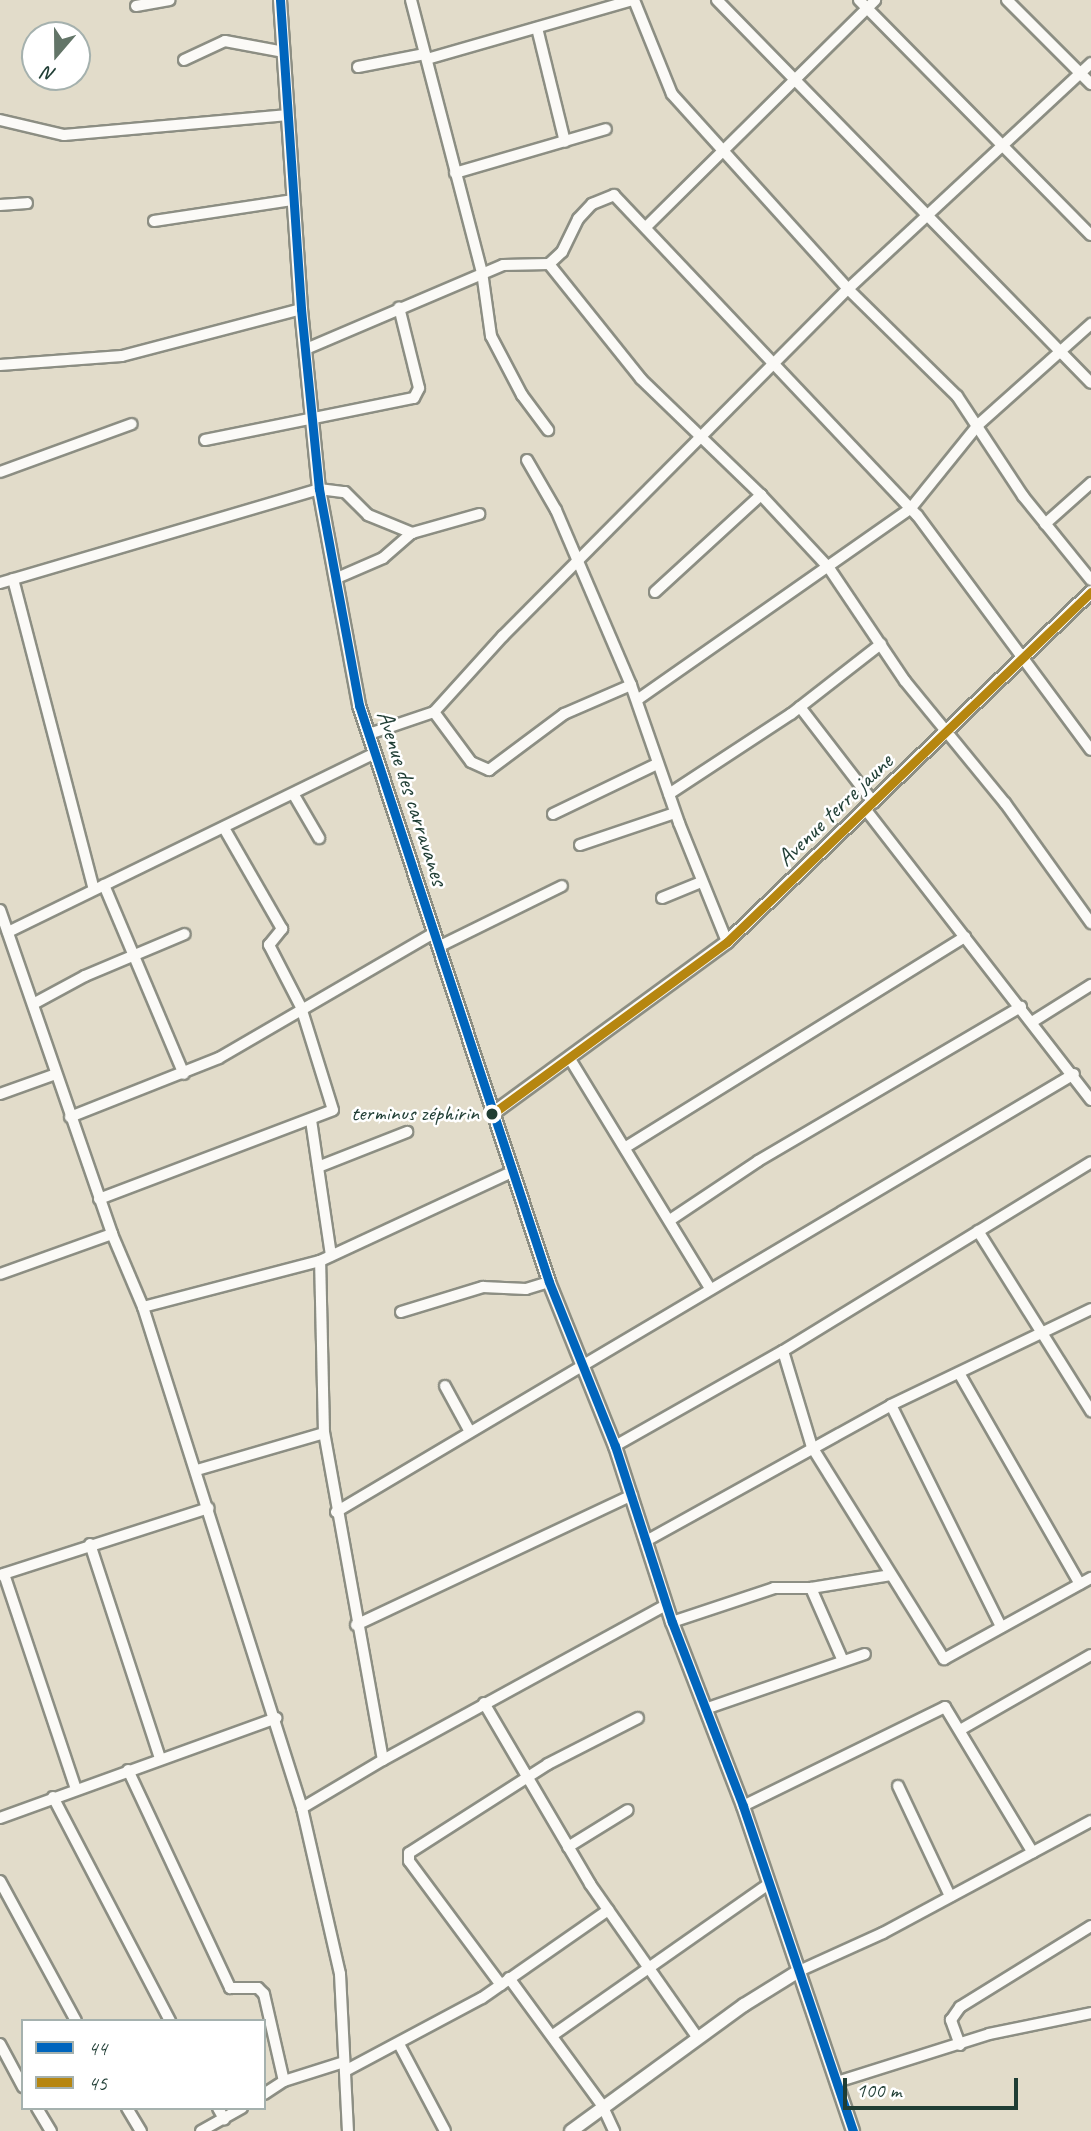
<!DOCTYPE html>
<html>
<head>
<meta charset="utf-8">
<style>
	body { margin:0 }
	#map { position:relative; width:1091px; height:2131px; overflow:hidden; background:#e2dcca; font-family:Caveat,sans-serif }
	div>[style] { position:absolute }
	.roads { filter:drop-shadow(2px 0 #8c8e83) drop-shadow(-2px 0 #8c8e83) drop-shadow(0 2px #8c8e83) drop-shadow(0 -2px #8c8e83) }
	.minor>* { height:10px; margin:-5px; padding:0 5px; transform-origin:5px; border-radius:5px; background:#fbfaf7 }
	.tertiary>* { height:12px; margin:-6px; padding:0 6px; transform-origin:6px; border-radius:6px; background:#fbfaf7 }
	.bus-1>* { height:9px; margin:-4.5px; padding:0 4.5px; transform-origin:4.5px; border-radius:4.5px; background:#0065bd }
	.bus-2>* { height:9px; margin:-4.5px; padding:0 4.5px; transform-origin:4.5px; border-radius:4.5px; background:#b68610 }
	.dots>* { width:19px; height:19px; translate:-50% -50%; box-sizing:border-box; border:4px solid #fff; border-radius:50% }
	span { translate:-50% -50%; white-space:nowrap; text-align:center; line-height:1.15; -webkit-text-stroke:5px #fff; paint-order:stroke }
	.bus-label { font-size:22px; color:#1f3d34 }
	.right { translate:-100% -50%; text-align:right }
	.street-label { font-size:24px; color:#1f3d34 }
	.legend { position:absolute; left:21px; top:2019px; width:245px; height:91px; box-sizing:border-box; background:#fff; border:2px solid #a5b1ae; margin:0; padding:9px 12px; list-style:none; font-size:21px; color:#1f3d34 }
	.legend li { display:flex; align-items:center; gap:14px; height:35px }
	.legend b { width:35px; border:2px solid #a5b1ae }
	.north { position:absolute; left:21px; top:21px; width:70px; height:70px; box-sizing:border-box; background:#fff; border:2px solid #a5b1ae; border-radius:50%; rotate:200deg; font-size:19px; font-weight:700; line-height:28px; text-align:center; color:#1f3d34 }
	.north::after { content:''; display:block; margin:auto; width:24px; height:32px; background:#637568; clip-path:polygon(50% 0,100% 100%,50% 72%,0 100%) }
	.scale { position:absolute; left:843px; top:2078px; width:175px; height:32px; box-sizing:border-box; border:4px solid #1f3d34; border-top:0; padding-left:9px; font-size:21px; line-height:24px; white-space:nowrap; color:#1f3d34; -webkit-text-stroke:5px #fff; paint-order:stroke }
</style>
</head>
<body>
<div id="map">
	<div class="roads">
		<div class="minor">
			<div style="left:411px;top:0;width:281px;rotate:75.4deg"></div>
			<div style="left:482px;top:272px;width:65px;rotate:82deg"></div>
			<div style="left:491px;top:336px;width:67px;rotate:62.3deg"></div>
			<div style="left:522px;top:395px;width:44px;rotate:53.4deg"></div>
			<div style="left:634px;top:0;width:101px;rotate:68deg"></div>
			<div style="left:672px;top:94px;width:263px;rotate:47.9deg"></div>
			<div style="left:848px;top:289px;width:153px;rotate:44.5deg"></div>
			<div style="left:957px;top:396px;width:120px;rotate:56.6deg"></div>
			<div style="left:1023px;top:496px;width:108px;rotate:51deg"></div>
			<div style="left:717px;top:0;width:535px;rotate:45.68deg"></div>
			<div style="left:859px;top:0;width:330px;rotate:45.4deg"></div>
			<div style="left:1007px;top:0;width:119px;rotate:45deg"></div>
			<div style="left:136px;top:6px;width:34px;rotate:-10deg"></div>
			<div style="left:537px;top:28px;width:117px;rotate:76.2deg"></div>
			<div style="left:427px;top:59px;width:214px;rotate:-16deg"></div>
			<div style="left:184px;top:60px;width:45px;rotate:-24.9deg"></div>
			<div style="left:225px;top:41px;width:60px;rotate:10.6deg"></div>
			<div style="left:358px;top:67px;width:68px;rotate:-11deg"></div>
			<div style="left:0;top:120px;width:66px;rotate:13.2deg"></div>
			<div style="left:64px;top:135px;width:225px;rotate:-5.1deg"></div>
			<div style="left:455px;top:173px;width:157px;rotate:-16.2deg"></div>
			<div style="left:0;top:205px;width:27px;rotate:-4deg"></div>
			<div style="left:154px;top:221px;width:141px;rotate:-8.6deg"></div>
			<div style="left:647px;top:226px;width:321px;rotate:-44.7deg"></div>
			<div style="left:549px;top:264px;width:147px;rotate:51.3deg"></div>
			<div style="left:641px;top:379px;width:167px;rotate:44deg"></div>
			<div style="left:761px;top:495px;width:100px;rotate:47deg"></div>
			<div style="left:829px;top:568px;width:136px;rotate:56.1deg"></div>
			<div style="left:905px;top:681px;width:158px;rotate:50.7deg"></div>
			<div style="left:1005px;top:803px;width:148px;rotate:54.4deg"></div>
			<div style="left:306px;top:349px;width:214px;rotate:-23.1deg"></div>
			<div style="left:503px;top:265px;width:46px;rotate:-1.2deg"></div>
			<div style="left:549px;top:264px;width:18px;rotate:-43deg"></div>
			<div style="left:562px;top:252px;width:37px;rotate:-64deg"></div>
			<div style="left:578px;top:219px;width:21px;rotate:-47deg"></div>
			<div style="left:592px;top:204px;width:24px;rotate:-22deg"></div>
			<div style="left:614px;top:195px;width:441px;rotate:46.6deg"></div>
			<div style="left:917px;top:515px;width:292px;rotate:53.5deg"></div>
			<div style="left:0;top:365px;width:122px;rotate:-4.2deg"></div>
			<div style="left:122px;top:356px;width:185px;rotate:-14.7deg"></div>
			<div style="left:205px;top:440px;width:213px;rotate:-11.4deg"></div>
			<div style="left:414px;top:398px;width:11px;rotate:-63deg"></div>
			<div style="left:419px;top:388px;width:83px;rotate:-103.9deg"></div>
			<div style="left:527px;top:460px;width:58px;rotate:59.9deg"></div>
			<div style="left:556px;top:510px;width:190px;rotate:66.8deg"></div>
			<div style="left:631px;top:685px;width:146px;rotate:70.8deg"></div>
			<div style="left:679px;top:823px;width:128px;rotate:68deg"></div>
			<div style="left:0;top:472px;width:140px;rotate:-20deg"></div>
			<div style="left:1045px;top:524px;width:62px;rotate:-41.7deg"></div>
			<div style="left:337px;top:578px;width:50px;rotate:-23.5deg"></div>
			<div style="left:383px;top:558px;width:38px;rotate:-41deg"></div>
			<div style="left:412px;top:533px;width:70px;rotate:-15.8deg"></div>
			<div style="left:13px;top:579px;width:320px;rotate:75.4deg"></div>
			<div style="left:0;top:583px;width:333px;rotate:-16.4deg"></div>
			<div style="left:319px;top:489px;width:26px;rotate:7deg"></div>
			<div style="left:345px;top:492px;width:33px;rotate:45deg"></div>
			<div style="left:368px;top:515px;width:48px;rotate:22.2deg"></div>
			<div style="left:655px;top:592px;width:144px;rotate:-42.5deg"></div>
			<div style="left:637px;top:700px;width:335px;rotate:-35deg"></div>
			<div style="left:911px;top:508px;width:107px;rotate:-51.1deg"></div>
			<div style="left:978px;top:425px;width:152px;rotate:-41.8deg"></div>
			<div style="left:800px;top:707px;width:121px;rotate:52.4deg"></div>
			<div style="left:434px;top:712px;width:62px;rotate:53.5deg"></div>
			<div style="left:471px;top:762px;width:20px;rotate:24deg"></div>
			<div style="left:489px;top:770px;width:94px;rotate:-36.7deg"></div>
			<div style="left:564px;top:714px;width:73px;rotate:-23.4deg"></div>
			<div style="left:369px;top:734px;width:69px;rotate:-18.7deg"></div>
			<div style="left:434px;top:712px;width:103px;rotate:-47.8deg"></div>
			<div style="left:503px;top:636px;width:489px;rotate:-45.2deg"></div>
			<div style="left:848px;top:289px;width:332px;rotate:-42.9deg"></div>
			<div style="left:669px;top:794px;width:146px;rotate:-33.3deg"></div>
			<div style="left:791px;top:714px;width:114px;rotate:-37.9deg"></div>
			<div style="left:294px;top:795px;width:50px;rotate:59.8deg"></div>
			<div style="left:866px;top:810px;width:367px;rotate:52.2deg"></div>
			<div style="left:553px;top:814px;width:115px;rotate:-25.7deg"></div>
			<div style="left:580px;top:845px;width:100px;rotate:-18.6deg"></div>
			<div style="left:104px;top:885px;width:205px;rotate:67.1deg"></div>
			<div style="left:662px;top:898px;width:42px;rotate:-22.3deg"></div>
			<div style="left:0;top:910px;width:343px;rotate:70.9deg"></div>
			<div style="left:112px;top:1234px;width:79px;rotate:67deg"></div>
			<div style="left:143px;top:1307px;width:526px;rotate:72.39deg"></div>
			<div style="left:302px;top:1808px;width:170px;rotate:77.1deg"></div>
			<div style="left:340px;top:1974px;width:157px;rotate:87.1deg"></div>
			<div style="left:8px;top:932px;width:408px;rotate:-26deg"></div>
			<div style="left:438px;top:947px;width:138px;rotate:-26.2deg"></div>
			<div style="left:35px;top:1003px;width:57px;rotate:-28.4deg"></div>
			<div style="left:85px;top:976px;width:108px;rotate:-22.8deg"></div>
			<div style="left:1032px;top:1022px;width:70px;rotate:-32.1deg"></div>
			<div style="left:570px;top:1059px;width:268px;rotate:58.6deg"></div>
			<div style="left:0;top:1094px;width:59px;rotate:-19.7deg"></div>
			<div style="left:70px;top:1117px;width:160px;rotate:-21.6deg"></div>
			<div style="left:219px;top:1058px;width:249px;rotate:-30.2deg"></div>
			<div style="left:311px;top:1120px;width:137px;rotate:81.6deg"></div>
			<div style="left:626px;top:1147px;width:399px;rotate:-31.8deg"></div>
			<div style="left:318px;top:1167px;width:96px;rotate:-21.5deg"></div>
			<div style="left:99px;top:1199px;width:250px;rotate:-20.8deg"></div>
			<div style="left:333px;top:1110px;width:108px;rotate:-107.3deg"></div>
			<div style="left:301px;top:1007px;width:70px;rotate:-117.3deg"></div>
			<div style="left:269px;top:945px;width:21px;rotate:-51deg"></div>
			<div style="left:282px;top:929px;width:116px;rotate:-119.9deg"></div>
			<div style="left:670px;top:1220px;width:106px;rotate:-33.8deg"></div>
			<div style="left:758px;top:1161px;width:305px;rotate:-30.4deg"></div>
			<div style="left:978px;top:1231px;width:213px;rotate:57.9deg"></div>
			<div style="left:0;top:1274px;width:119px;rotate:-19.7deg"></div>
			<div style="left:143px;top:1307px;width:183px;rotate:-14.6deg"></div>
			<div style="left:401px;top:1312px;width:86px;rotate:-17deg"></div>
			<div style="left:483px;top:1287px;width:43px;rotate:2.7deg"></div>
			<div style="left:526px;top:1289px;width:24px;rotate:-17deg"></div>
			<div style="left:783px;top:1351px;width:100px;rotate:73.2deg"></div>
			<div style="left:812px;top:1447px;width:250px;rotate:58.1deg"></div>
			<div style="left:944px;top:1659px;width:168px;rotate:-28.9deg"></div>
			<div style="left:959px;top:1373px;width:243px;rotate:60.2deg"></div>
			<div style="left:445px;top:1386px;width:50px;rotate:61.4deg"></div>
			<div style="left:891px;top:1405px;width:248px;rotate:63.6deg"></div>
			<div style="left:615px;top:1446px;width:193px;rotate:-29.5deg"></div>
			<div style="left:783px;top:1351px;width:361px;rotate:-31.5deg"></div>
			<div style="left:197px;top:1470px;width:132px;rotate:-16.2deg"></div>
			<div style="left:336px;top:1512px;width:858px;rotate:-30.69deg"></div>
			<div style="left:646px;top:1541px;width:280px;rotate:-29deg"></div>
			<div style="left:891px;top:1405px;width:222px;rotate:-25.6deg"></div>
			<div style="left:90px;top:1544px;width:225px;rotate:71.9deg"></div>
			<div style="left:4px;top:1574px;width:227px;rotate:71.5deg"></div>
			<div style="left:0;top:1575px;width:219px;rotate:-17.8deg"></div>
			<div style="left:672px;top:1622px;width:108px;rotate:-18.4deg"></div>
			<div style="left:774px;top:1588px;width:37px"></div>
			<div style="left:356px;top:1625px;width:305px;rotate:-25.2deg"></div>
			<div style="left:843px;top:1661px;width:80px;rotate:-113.7deg"></div>
			<div style="left:811px;top:1588px;width:81px;rotate:-9.2deg"></div>
			<div style="left:484px;top:1703px;width:210px;rotate:59.6deg"></div>
			<div style="left:590px;top:1884px;width:188px;rotate:55deg"></div>
			<div style="left:705px;top:1709px;width:169px;rotate:-19deg"></div>
			<div style="left:960px;top:1730px;width:151px;rotate:-29.8deg"></div>
			<div style="left:383px;top:1760px;width:323px;rotate:-28.7deg"></div>
			<div style="left:128px;top:1770px;width:241px;rotate:64.9deg"></div>
			<div style="left:230px;top:1988px;width:28px"></div>
			<div style="left:258px;top:1988px;width:8px;rotate:45deg"></div>
			<div style="left:264px;top:1994px;width:89px;rotate:77.1deg"></div>
			<div style="left:898px;top:1786px;width:122px;rotate:64.7deg"></div>
			<div style="left:53px;top:1797px;width:253px;rotate:62.4deg"></div>
			<div style="left:743px;top:1806px;width:225px;rotate:-26.1deg"></div>
			<div style="left:945px;top:1707px;width:170px;rotate:58.9deg"></div>
			<div style="left:302px;top:1808px;width:94px;rotate:-30.7deg"></div>
			<div style="left:383px;top:1760px;width:332px;rotate:-100.2deg"></div>
			<div style="left:324px;top:1433px;width:172px;rotate:-91.3deg"></div>
			<div style="left:320px;top:1261px;width:212px;rotate:-24.9deg"></div>
			<div style="left:0;top:1818px;width:294px;rotate:-19.9deg"></div>
			<div style="left:568px;top:1847px;width:70px;rotate:-31.7deg"></div>
			<div style="left:0;top:1881px;width:159px;rotate:61.5deg"></div>
			<div style="left:797px;top:1972px;width:94px;rotate:-24.4deg"></div>
			<div style="left:883px;top:1933px;width:236px;rotate:-28.3deg"></div>
			<div style="left:509px;top:1978px;width:157px;rotate:53.8deg"></div>
			<div style="left:602px;top:2105px;width:29px;rotate:65deg"></div>
			<div style="left:501px;top:1985px;width:154px;rotate:-126.6deg"></div>
			<div style="left:409px;top:1861px;width:8px;rotate:-90deg"></div>
			<div style="left:409px;top:1853px;width:165px;rotate:-32.6deg"></div>
			<div style="left:548px;top:1764px;width:101px;rotate:-27.1deg"></div>
			<div style="left:553px;top:2035px;width:261px;rotate:-35deg"></div>
			<div style="left:0;top:2044px;width:49px;rotate:61.9deg"></div>
			<div style="left:399px;top:2044px;width:98px;rotate:62.1deg"></div>
			<div style="left:960px;top:2045px;width:27px;rotate:-110deg"></div>
			<div style="left:951px;top:2020px;width:16px;rotate:-55deg"></div>
			<div style="left:960px;top:2007px;width:154px;rotate:-31.7deg"></div>
			<div style="left:345px;top:2071px;width:155px;rotate:-28.1deg"></div>
			<div style="left:482px;top:1998px;width:154px;rotate:-34.9deg"></div>
			<div style="left:837px;top:2082px;width:159px;rotate:-17.5deg"></div>
			<div style="left:989px;top:2034px;width:104px;rotate:-11.6deg"></div>
			<div style="left:264px;top:2094px;width:24px;rotate:-33deg"></div>
			<div style="left:284px;top:2081px;width:63px;rotate:-17.6deg"></div>
			<div style="left:37px;top:2108px;width:27px;rotate:59deg"></div>
			<div style="left:127px;top:2108px;width:27px;rotate:59deg"></div>
			<div style="left:218px;top:2108px;width:13px;rotate:61deg"></div>
			<div style="left:201px;top:2131px;width:47px;rotate:-29.3deg"></div>
		</div>
		<div class="tertiary">
			<div style="left:280px;top:0;width:310px;rotate:86.1deg"></div>
			<div style="left:301px;top:309px;width:181px;rotate:84.3deg"></div>
			<div style="left:319px;top:489px;width:220px;rotate:79.5deg"></div>
			<div style="left:359px;top:705px;width:607px;rotate:71.77deg"></div>
			<div style="left:549px;top:1282px;width:177px;rotate:68.1deg"></div>
			<div style="left:615px;top:1446px;width:185px;rotate:72.1deg"></div>
			<div style="left:672px;top:1622px;width:197px;rotate:68.9deg"></div>
			<div style="left:743px;top:1806px;width:343px;rotate:71.3deg"></div>
			<div style="left:492px;top:1114px;width:291px;rotate:-36.2deg"></div>
			<div style="left:727px;top:942px;width:505px;rotate:-43.88deg"></div>
			<div style="left:571px;top:2131px;width:214px;rotate:-36.1deg"></div>
			<div style="left:744px;top:2005px;width:62px;rotate:-31.9deg"></div>
		</div>
	</div>
	<div class="bus-1">
		<div style="left:280px;top:0;width:310px;rotate:86.1deg"></div>
		<div style="left:301px;top:309px;width:181px;rotate:84.3deg"></div>
		<div style="left:319px;top:489px;width:220px;rotate:79.5deg"></div>
		<div style="left:359px;top:705px;width:607px;rotate:71.77deg"></div>
		<div style="left:549px;top:1282px;width:177px;rotate:68.1deg"></div>
		<div style="left:615px;top:1446px;width:185px;rotate:72.1deg"></div>
		<div style="left:672px;top:1622px;width:197px;rotate:68.9deg"></div>
		<div style="left:743px;top:1806px;width:343px;rotate:71.3deg"></div>
	</div>
	<div class="bus-2">
		<div style="left:492px;top:1114px;width:291px;rotate:-36.2deg"></div>
		<div style="left:727px;top:942px;width:505px;rotate:-43.88deg"></div>
	</div>
	<div class="dots">
		<div style="left:492px;top:1114px;background:#1f3d34"></div>
	</div>
	<div class="bus-label">
		<span class="right" style="left:479px;top:1114px">terminus zéphirin</span>
	</div>
	<div class="street-label">
		<span style="left:412px;top:798px;rotate:72deg">Avenue des carravanes</span>
		<span style="left:835px;top:810px;rotate:-44deg">Avenue terre jaune</span>
	</div>
	<ul class="legend">
	<li><b style="height:9px;background:#0065bd"></b>44</li>
	<li><b style="height:9px;background:#b68610"></b>45</li>
	</ul>
	<div class="north">N</div>
	<div class="scale">100 m</div>
</div>
</body>
</html>
